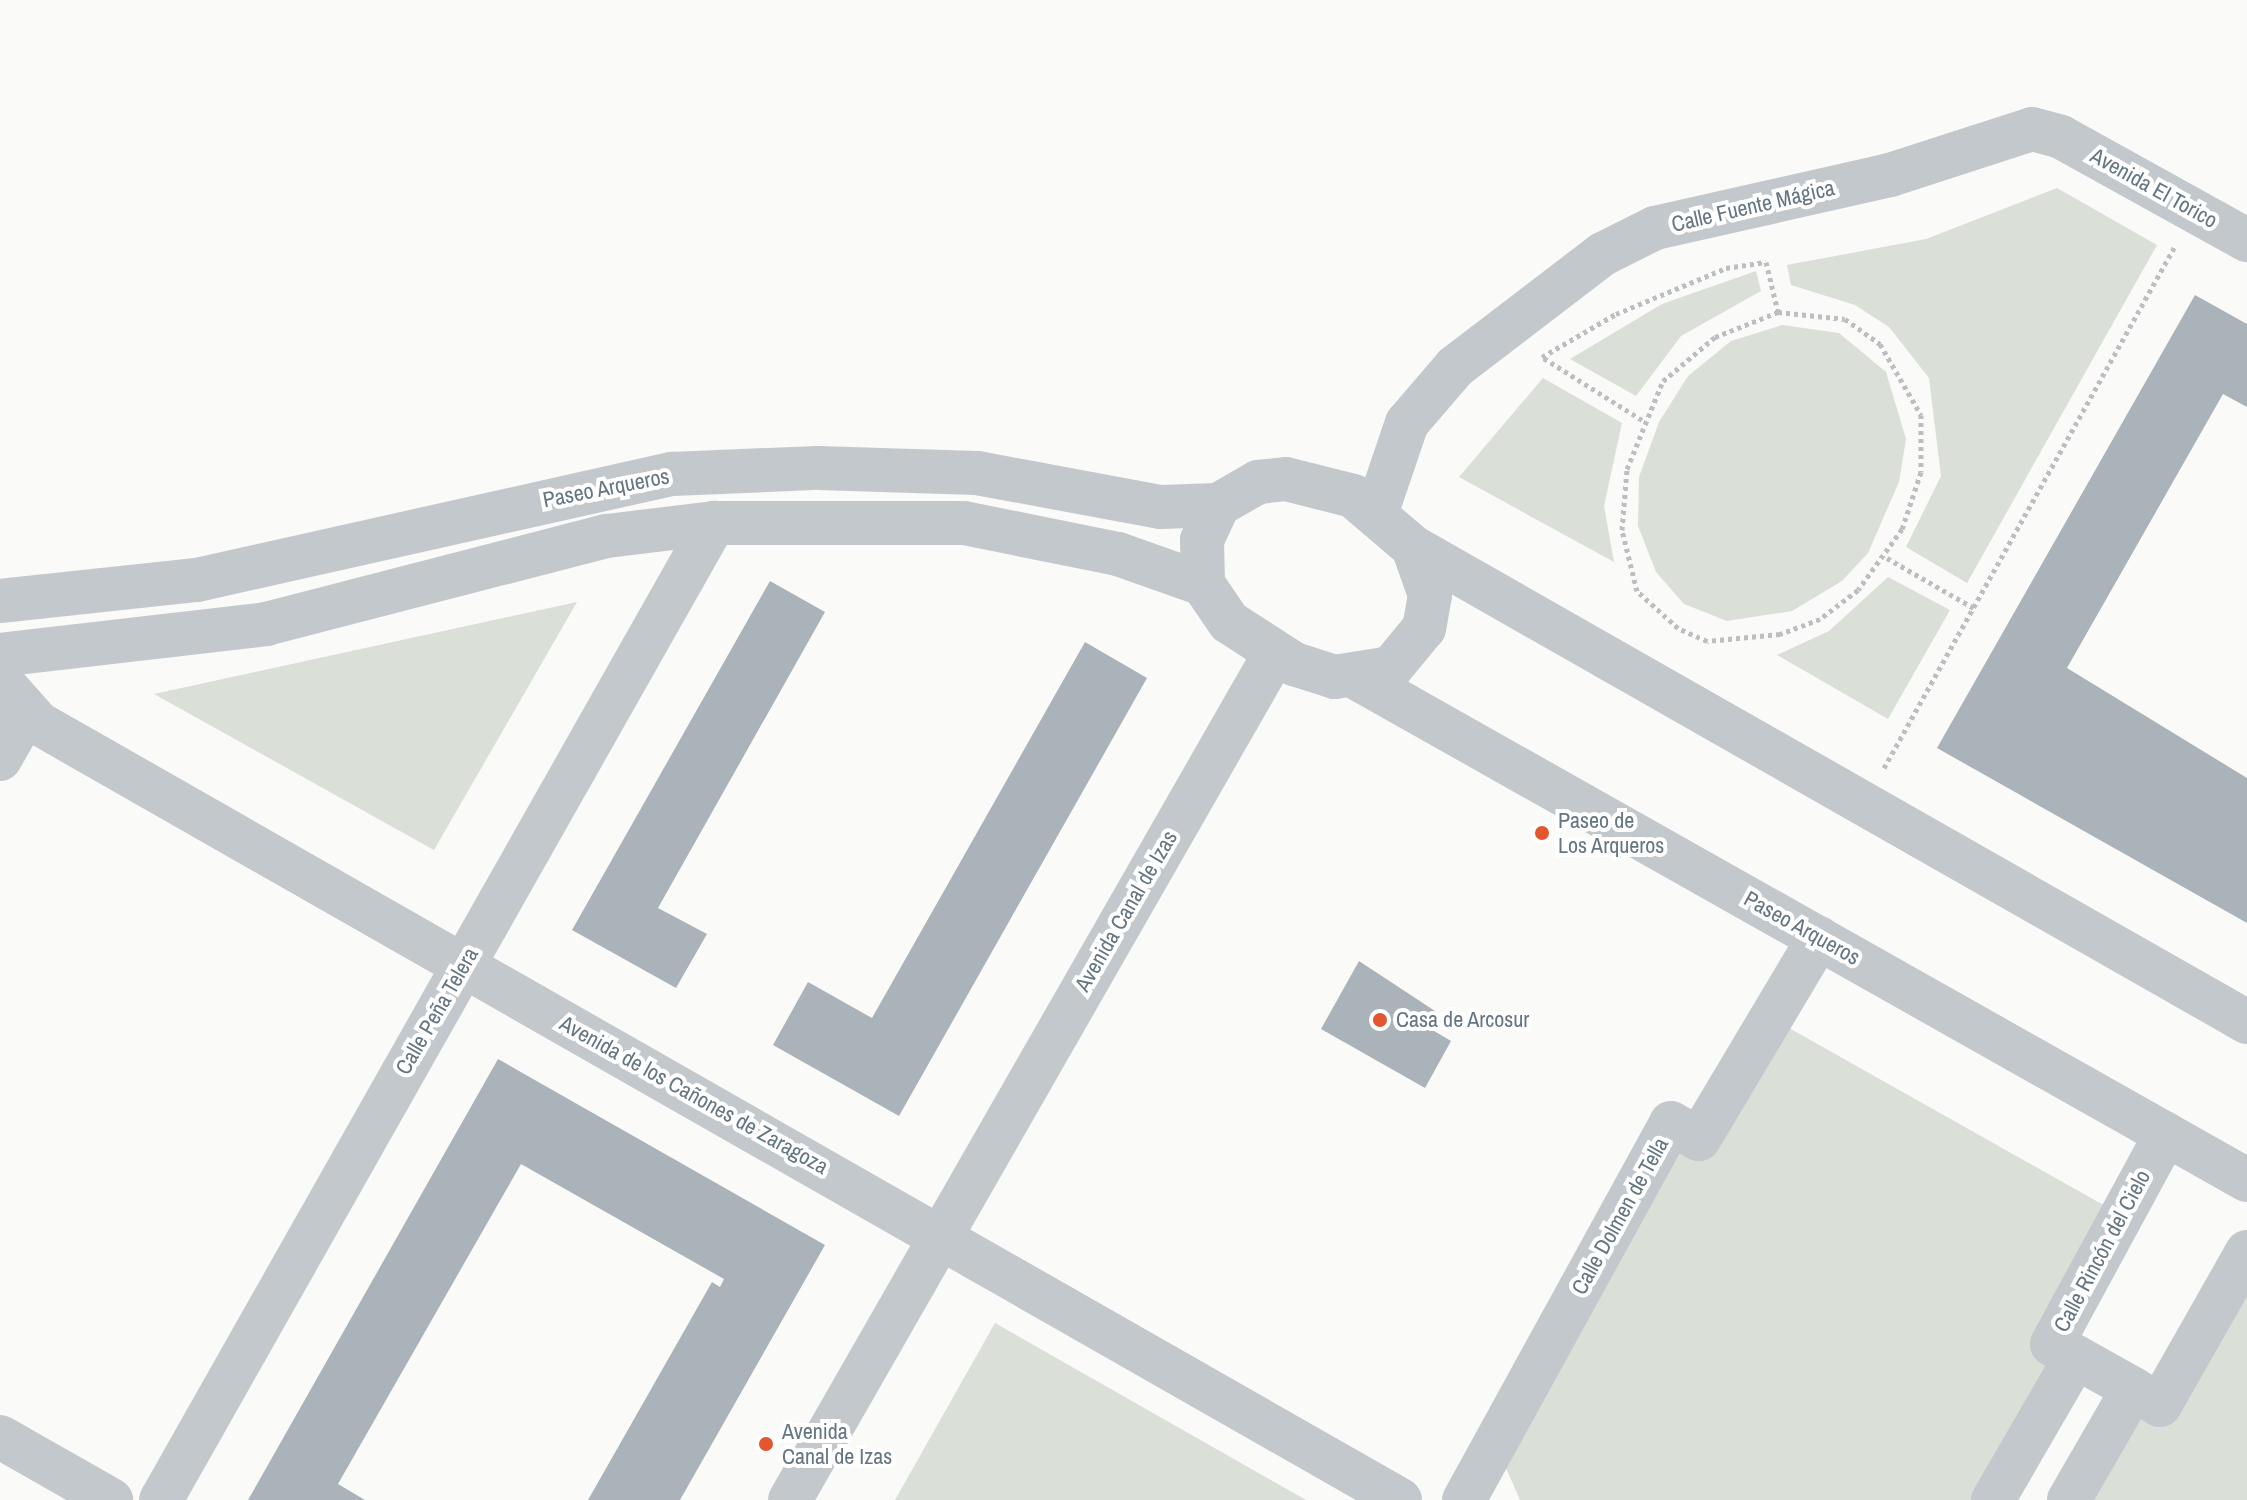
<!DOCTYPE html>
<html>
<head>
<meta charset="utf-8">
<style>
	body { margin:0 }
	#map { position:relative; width:2247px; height:1500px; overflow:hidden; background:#fafaf8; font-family:"Archivo Narrow",sans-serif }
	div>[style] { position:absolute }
	.green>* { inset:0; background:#dadfd7 }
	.building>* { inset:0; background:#aab3b9 }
	.path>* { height:5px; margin-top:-2.5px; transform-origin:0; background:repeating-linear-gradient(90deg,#bbbfc2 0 4px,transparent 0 8px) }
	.minor>* { height:44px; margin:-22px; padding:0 22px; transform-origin:22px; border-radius:22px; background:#c3c8cc }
	.dots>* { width:22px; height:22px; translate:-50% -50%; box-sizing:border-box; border:4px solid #fff; border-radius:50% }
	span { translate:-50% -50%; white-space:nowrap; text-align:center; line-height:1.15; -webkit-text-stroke:8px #fff; paint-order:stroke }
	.street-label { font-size:22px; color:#657683 }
	.poi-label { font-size:22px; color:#657683 }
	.left { translate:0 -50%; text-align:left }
</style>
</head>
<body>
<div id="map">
	<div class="green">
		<div style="clip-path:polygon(2057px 188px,2157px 245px,1967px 583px,1906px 547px,1941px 476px,1929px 378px,1889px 327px,1855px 305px,1791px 285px,1787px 265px,1926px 239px)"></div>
		<div style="clip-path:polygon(1756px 271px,1761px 291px,1681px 336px,1636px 396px,1570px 359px,1662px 304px)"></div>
		<div style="clip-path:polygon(1782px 325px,1839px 333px,1886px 372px,1906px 439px,1899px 482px,1868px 553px,1842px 581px,1792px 611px,1727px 621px,1684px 604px,1656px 572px,1638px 526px,1639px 477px,1659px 422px,1688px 376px,1731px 341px)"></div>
		<div style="clip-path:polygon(1543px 378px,1622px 423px,1604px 506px,1614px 562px,1459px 477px)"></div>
		<div style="clip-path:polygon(1888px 577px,1950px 610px,1888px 719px,1777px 655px,1829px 631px)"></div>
		<div style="clip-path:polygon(577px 602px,434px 850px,154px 694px)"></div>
		<div style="clip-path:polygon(1782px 1024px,2107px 1207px,2057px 1360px,1977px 1500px,1520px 1500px,1502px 1459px,1680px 1147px)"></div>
		<div style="clip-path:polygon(2247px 1287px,2247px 1500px,2086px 1500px,2139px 1406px)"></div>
		<div style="clip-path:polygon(995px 1323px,1306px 1500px,895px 1500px)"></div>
	</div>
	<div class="building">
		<div style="clip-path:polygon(2195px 295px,2247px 324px,2247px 407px,2223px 394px,2067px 668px,2247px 778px,2247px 923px,1937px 748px)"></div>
		<div style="clip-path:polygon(770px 581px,825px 612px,658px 908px,707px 934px,676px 988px,572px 930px)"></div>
		<div style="clip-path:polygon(1085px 642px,1147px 678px,899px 1116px,773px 1045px,808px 982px,872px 1018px)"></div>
		<div style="clip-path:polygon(1359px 961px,1438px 1013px,1429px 1028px,1451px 1041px,1425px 1088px,1321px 1029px)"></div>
		<div style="clip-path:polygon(498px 1059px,825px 1245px,680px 1500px,588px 1500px,712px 1282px,720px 1287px,724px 1279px,521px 1164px,338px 1484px,365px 1500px,248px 1500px)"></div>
	</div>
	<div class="path">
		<div style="left:1778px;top:312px;width:67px;rotate:6deg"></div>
		<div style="left:1845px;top:319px;width:43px;rotate:35.5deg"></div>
		<div style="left:1880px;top:344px;width:82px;rotate:60deg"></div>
		<div style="left:1921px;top:415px;width:57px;rotate:90deg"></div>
		<div style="left:1921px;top:472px;width:60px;rotate:108.4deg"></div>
		<div style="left:1902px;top:529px;width:75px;rotate:125.8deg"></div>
		<div style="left:1858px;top:590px;width:48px;rotate:142.7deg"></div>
		<div style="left:1820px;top:619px;width:43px;rotate:159.4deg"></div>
		<div style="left:1780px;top:634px;width:73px;rotate:174.5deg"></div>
		<div style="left:1707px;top:641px;width:32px;rotate:-156deg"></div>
		<div style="left:1678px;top:628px;width:55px;rotate:-137.9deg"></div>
		<div style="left:1637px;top:591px;width:63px;rotate:-103.8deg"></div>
		<div style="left:1622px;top:530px;width:61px;rotate:-85.3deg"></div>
		<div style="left:1627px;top:469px;width:95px;rotate:-67.8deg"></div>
		<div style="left:1663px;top:381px;width:68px;rotate:-40.2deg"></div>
		<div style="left:1715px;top:337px;width:68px;rotate:-21.6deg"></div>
		<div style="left:1642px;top:420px;width:118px;rotate:-147.8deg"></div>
		<div style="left:1542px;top:357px;width:86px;rotate:-30.2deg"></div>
		<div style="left:1616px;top:314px;width:119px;rotate:-22.7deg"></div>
		<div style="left:1726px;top:268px;width:40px;rotate:-8.5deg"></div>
		<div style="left:1766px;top:262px;width:51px;rotate:76.5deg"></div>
		<div style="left:1887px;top:558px;width:100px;rotate:29.9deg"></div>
		<div style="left:1884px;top:768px;width:598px;rotate:-60.86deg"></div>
	</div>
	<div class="minor">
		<div style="left:1286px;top:479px;width:69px;rotate:14.2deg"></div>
		<div style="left:1353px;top:496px;width:79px;rotate:40.4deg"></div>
		<div style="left:1413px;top:547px;width:51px;rotate:70.5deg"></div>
		<div style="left:1430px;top:595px;width:34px;rotate:100deg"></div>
		<div style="left:1424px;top:628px;width:52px;rotate:129.5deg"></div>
		<div style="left:1391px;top:668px;width:57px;rotate:170.9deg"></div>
		<div style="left:1335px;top:677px;width:43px;rotate:-162.4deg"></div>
		<div style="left:1294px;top:664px;width:77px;rotate:-147.1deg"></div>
		<div style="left:1229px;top:622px;width:46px;rotate:-124.4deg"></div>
		<div style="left:1203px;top:584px;width:44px;rotate:-91.3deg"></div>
		<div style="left:1202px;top:540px;width:38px;rotate:-65deg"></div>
		<div style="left:1218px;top:505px;width:46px;rotate:-29.9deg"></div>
		<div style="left:1258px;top:482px;width:28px;rotate:-6deg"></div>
		<div style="left:1377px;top:511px;width:93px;rotate:-71.2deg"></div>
		<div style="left:1407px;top:423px;width:74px;rotate:-49.4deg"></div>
		<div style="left:1455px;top:367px;width:186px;rotate:-37.4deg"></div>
		<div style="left:1603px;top:254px;width:58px;rotate:-26.6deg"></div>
		<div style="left:1655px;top:228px;width:241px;rotate:-12.7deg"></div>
		<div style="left:1890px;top:175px;width:149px;rotate:-17.9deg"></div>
		<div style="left:2032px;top:129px;width:30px;rotate:15deg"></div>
		<div style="left:2061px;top:137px;width:213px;rotate:29deg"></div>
		<div style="left:1413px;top:547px;width:960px;rotate:29.66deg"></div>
		<div style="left:0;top:601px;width:198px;rotate:-6.1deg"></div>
		<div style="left:197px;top:580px;width:487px;rotate:-12.6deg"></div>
		<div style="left:672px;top:474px;width:146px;rotate:-2.4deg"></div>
		<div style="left:818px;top:468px;width:159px;rotate:1.8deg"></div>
		<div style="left:977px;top:473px;width:187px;rotate:10.5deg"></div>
		<div style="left:1161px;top:507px;width:57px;rotate:-2deg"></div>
		<div style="left:0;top:655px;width:268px;rotate:-6.6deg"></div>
		<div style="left:266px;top:624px;width:352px;rotate:-14.5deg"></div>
		<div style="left:607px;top:536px;width:108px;rotate:-6.9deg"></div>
		<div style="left:714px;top:523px;width:250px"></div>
		<div style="left:964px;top:523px;width:157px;rotate:11.4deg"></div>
		<div style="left:1118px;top:554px;width:90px;rotate:19.4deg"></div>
		<div style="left:1355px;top:677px;width:1024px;rotate:29.42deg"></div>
		<div style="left:0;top:680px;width:57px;rotate:48.5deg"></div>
		<div style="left:38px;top:723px;width:1568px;rotate:29.7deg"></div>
		<div style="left:0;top:759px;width:53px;rotate:-60.5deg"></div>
		<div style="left:2076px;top:1357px;width:27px;rotate:-152deg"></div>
		<div style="left:2052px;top:1344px;width:239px;rotate:-61.5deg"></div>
		<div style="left:2133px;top:1389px;width:31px;rotate:31deg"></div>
		<div style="left:2160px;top:1405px;width:176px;rotate:-60.4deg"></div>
		<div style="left:0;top:1437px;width:128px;rotate:29.6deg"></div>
		<div style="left:161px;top:1500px;width:1123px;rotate:-60.49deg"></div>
		<div style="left:790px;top:1500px;width:974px;rotate:-60.2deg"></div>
		<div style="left:1464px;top:1500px;width:430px;rotate:-61.2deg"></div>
		<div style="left:1671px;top:1123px;width:32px;rotate:30deg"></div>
		<div style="left:1699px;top:1139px;width:234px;rotate:-59.2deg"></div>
		<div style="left:1993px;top:1500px;width:165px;rotate:-59.9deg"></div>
		<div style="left:2076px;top:1357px;width:65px;rotate:29.3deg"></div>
		<div style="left:2133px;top:1389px;width:128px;rotate:120deg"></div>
	</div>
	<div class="dots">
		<div style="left:1542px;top:833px;background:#e4572e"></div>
		<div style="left:1380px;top:1020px;background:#e4572e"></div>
		<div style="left:766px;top:1444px;background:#e4572e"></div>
	</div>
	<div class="street-label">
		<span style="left:2154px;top:188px;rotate:29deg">Avenida El Torico</span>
		<span style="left:1753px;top:206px;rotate:-13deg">Calle Fuente Mágica</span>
		<span style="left:606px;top:488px;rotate:-11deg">Paseo Arqueros</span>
		<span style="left:1126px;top:911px;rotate:-60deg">Avenida Canal de Izas</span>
		<span style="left:1802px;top:928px;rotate:29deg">Paseo Arqueros</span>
		<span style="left:437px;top:1011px;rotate:-60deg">Calle Peña Telera</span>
		<span style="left:694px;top:1095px;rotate:29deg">Avenida de los Cañones de Zaragoza</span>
		<span style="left:1620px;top:1216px;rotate:-61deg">Calle Dolmen de Tella</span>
		<span style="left:2102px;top:1251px;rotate:-62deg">Calle Rincón del Cielo</span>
	</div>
	<div class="poi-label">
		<span class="left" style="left:1558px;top:833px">Paseo de<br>Los Arqueros</span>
		<span class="left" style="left:1396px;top:1020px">Casa de Arcosur</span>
		<span class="left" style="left:782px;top:1444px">Avenida<br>Canal de Izas</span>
	</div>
</div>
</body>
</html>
